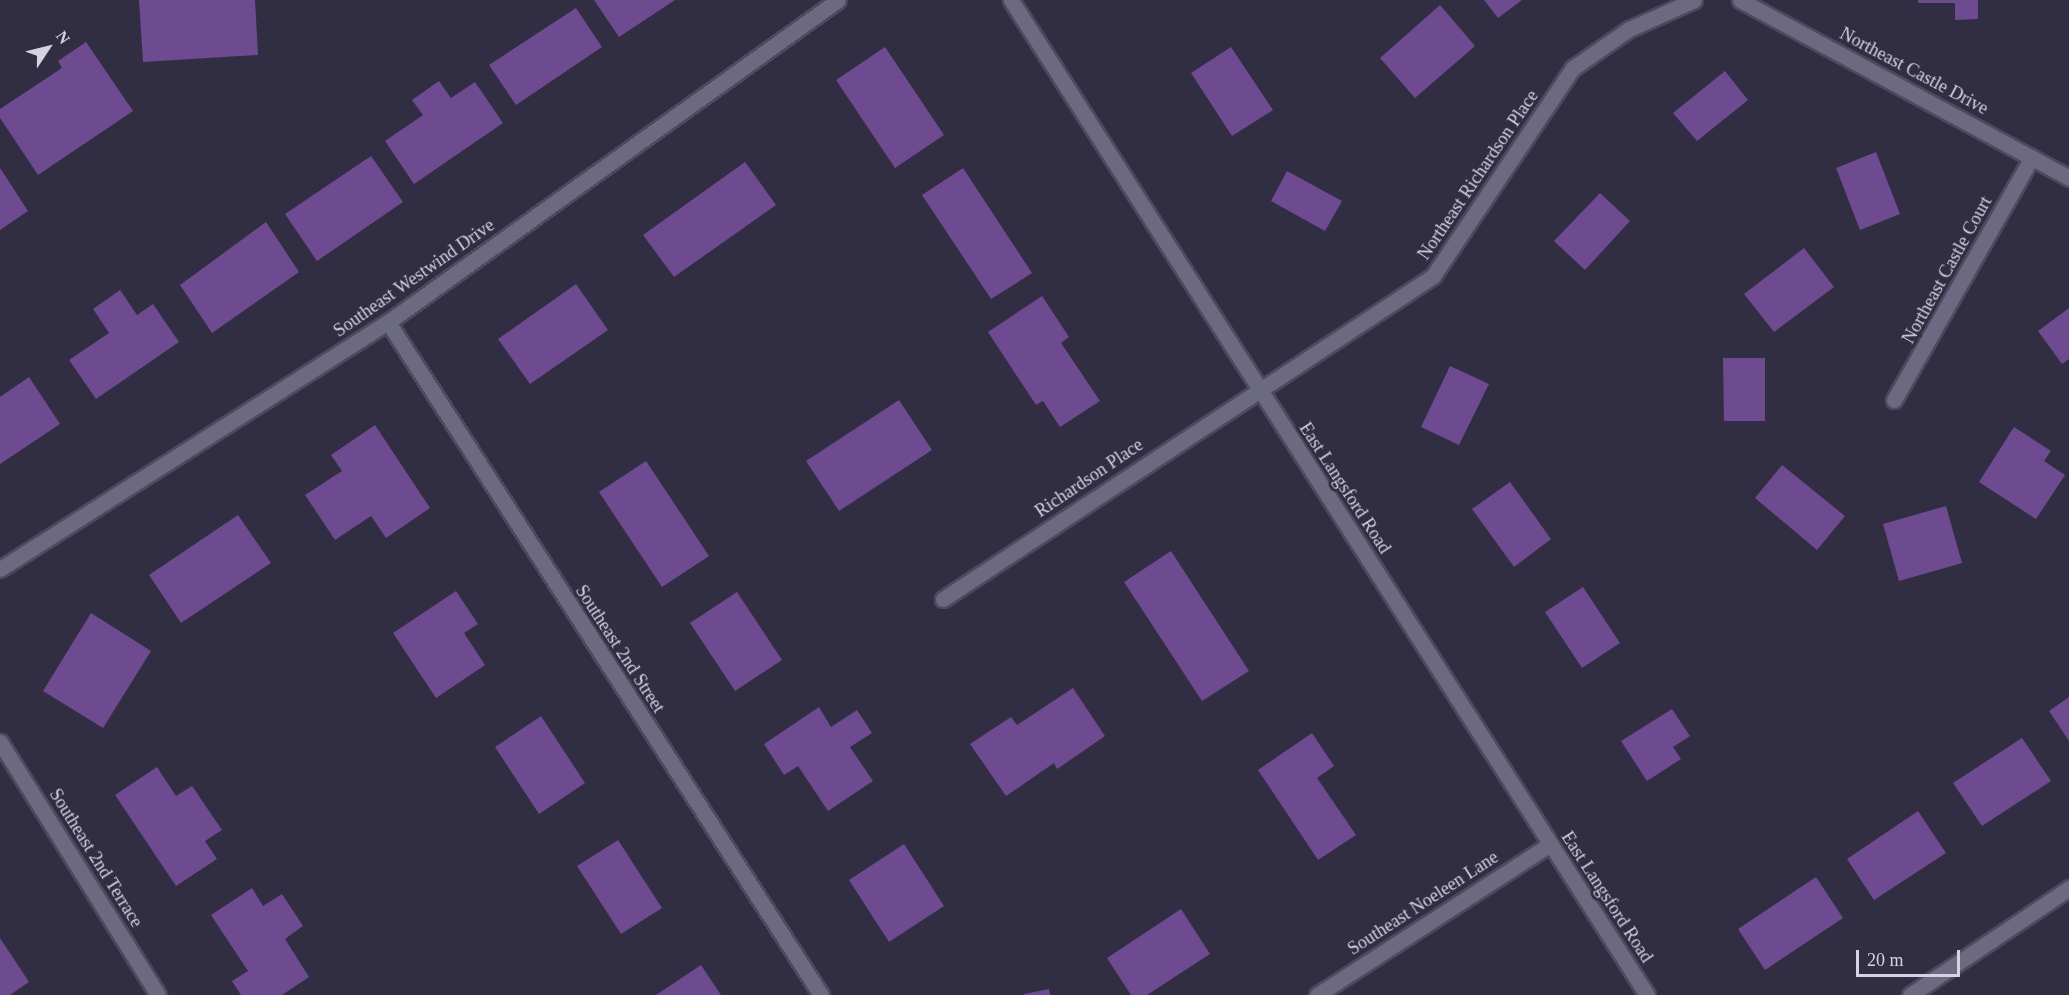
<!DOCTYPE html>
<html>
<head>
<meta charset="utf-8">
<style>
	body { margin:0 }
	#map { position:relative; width:2069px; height:995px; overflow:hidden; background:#312d43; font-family:Georgia,serif }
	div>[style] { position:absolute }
	.building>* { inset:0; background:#6e4b90 }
	.roads { filter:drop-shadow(2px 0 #4d4a5d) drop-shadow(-2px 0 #4d4a5d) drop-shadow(0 2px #4d4a5d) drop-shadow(0 -2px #4d4a5d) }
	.minor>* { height:15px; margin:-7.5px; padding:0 7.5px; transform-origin:7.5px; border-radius:7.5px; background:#6c6982 }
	span { translate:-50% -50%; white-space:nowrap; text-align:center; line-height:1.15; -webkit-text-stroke:6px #312d43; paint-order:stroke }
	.street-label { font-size:18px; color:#d4d3e1 }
	.north { position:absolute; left:18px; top:18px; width:60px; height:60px; -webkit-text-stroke:4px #312d43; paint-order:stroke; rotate:55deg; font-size:16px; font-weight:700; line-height:24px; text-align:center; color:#d4d3e1 }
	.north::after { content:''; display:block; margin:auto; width:21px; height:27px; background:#d4d3e1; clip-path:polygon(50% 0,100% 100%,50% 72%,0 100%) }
	.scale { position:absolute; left:1856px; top:950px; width:104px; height:27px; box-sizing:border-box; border:3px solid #d4d3e1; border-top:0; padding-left:8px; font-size:18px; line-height:21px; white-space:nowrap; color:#d4d3e1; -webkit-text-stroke:4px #312d43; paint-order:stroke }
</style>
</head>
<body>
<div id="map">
	<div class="building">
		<div style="clip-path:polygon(139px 0,255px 0,258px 55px,143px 62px)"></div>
		<div style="clip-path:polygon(594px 0,675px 0,619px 37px)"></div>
		<div style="clip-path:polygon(1484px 0,1522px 0,1498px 18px)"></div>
		<div style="clip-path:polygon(1918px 0,1978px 0,1978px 19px,1955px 20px,1955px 3px,1918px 3px)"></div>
		<div style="clip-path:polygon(1440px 5px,1475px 46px,1415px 98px,1380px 58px)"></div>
		<div style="clip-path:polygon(576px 8px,602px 47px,516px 105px,489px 65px)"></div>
		<div style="clip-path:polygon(86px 42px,133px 111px,38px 175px,0 118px,0 109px,62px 68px,58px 61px)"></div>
		<div style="clip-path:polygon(885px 47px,944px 135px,895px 168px,836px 80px)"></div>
		<div style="clip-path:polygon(1231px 47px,1273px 110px,1232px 136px,1191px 73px)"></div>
		<div style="clip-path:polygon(1725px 71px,1748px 100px,1697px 141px,1673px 113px)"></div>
		<div style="clip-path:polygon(439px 81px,451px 98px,475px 82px,503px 123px,414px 184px,385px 141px,423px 115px,412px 100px)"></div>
		<div style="clip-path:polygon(1876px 152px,1900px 214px,1860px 230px,1836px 168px)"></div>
		<div style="clip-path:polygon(371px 156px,403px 202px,317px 261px,285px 214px)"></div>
		<div style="clip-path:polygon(745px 162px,776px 205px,674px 277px,643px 235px)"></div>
		<div style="clip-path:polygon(0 168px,28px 211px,0 230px)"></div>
		<div style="clip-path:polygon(963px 168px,1032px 273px,991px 299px,922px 195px)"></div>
		<div style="clip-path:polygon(1287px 171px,1342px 201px,1325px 231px,1271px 201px)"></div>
		<div style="clip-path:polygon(1600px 193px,1630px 221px,1585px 270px,1554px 241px)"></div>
		<div style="clip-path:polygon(266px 222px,299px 272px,212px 333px,180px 285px)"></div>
		<div style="clip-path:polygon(1804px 248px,1834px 287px,1774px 332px,1744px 294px)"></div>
		<div style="clip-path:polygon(576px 284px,608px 330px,530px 384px,498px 339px)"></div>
		<div style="clip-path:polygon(120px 290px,137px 315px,153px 304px,179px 342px,96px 399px,69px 360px,109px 333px,93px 309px)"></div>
		<div style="clip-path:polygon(1042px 296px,1069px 337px,1061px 343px,1100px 401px,1060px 427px,1043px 401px,1036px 405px,988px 332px)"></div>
		<div style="clip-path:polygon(2069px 308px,2069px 359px,2062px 364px,2038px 331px)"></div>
		<div style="clip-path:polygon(1723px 358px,1765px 358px,1765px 421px,1724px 421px)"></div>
		<div style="clip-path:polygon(1450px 366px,1489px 384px,1459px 445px,1421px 427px)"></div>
		<div style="clip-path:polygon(29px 377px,60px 424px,0 464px,0 397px)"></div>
		<div style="clip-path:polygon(899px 400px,932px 450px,839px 511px,806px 461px)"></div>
		<div style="clip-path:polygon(375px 425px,430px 508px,386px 538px,371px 516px,335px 540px,305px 495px,342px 471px,331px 455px)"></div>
		<div style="clip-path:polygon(2014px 427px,2051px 451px,2044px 461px,2065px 475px,2036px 519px,1979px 482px)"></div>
		<div style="clip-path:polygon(646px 461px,709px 556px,662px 587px,599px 492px)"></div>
		<div style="clip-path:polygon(1782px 465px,1845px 516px,1817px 550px,1755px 498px)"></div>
		<div style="clip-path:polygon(1510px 482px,1551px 539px,1514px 567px,1472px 509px)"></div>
		<div style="clip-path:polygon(1946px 506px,1962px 563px,1899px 581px,1883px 524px)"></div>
		<div style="clip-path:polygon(238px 515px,271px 563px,181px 623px,149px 575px)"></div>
		<div style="clip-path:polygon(1171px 551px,1249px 671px,1202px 701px,1124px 582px)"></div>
		<div style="clip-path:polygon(1583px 587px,1620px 643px,1582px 668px,1545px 612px)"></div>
		<div style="clip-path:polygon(456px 591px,478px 624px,464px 633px,485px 665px,436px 698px,393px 633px)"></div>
		<div style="clip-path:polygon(737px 592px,782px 660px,735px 691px,690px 623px)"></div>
		<div style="clip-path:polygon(91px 613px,151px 651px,103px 728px,43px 691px)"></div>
		<div style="clip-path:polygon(1073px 688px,1105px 736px,1057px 769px,1054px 763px,1006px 796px,970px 744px,1011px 717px,1017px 725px)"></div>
		<div style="clip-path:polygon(2069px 697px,2069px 741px,2049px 711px)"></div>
		<div style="clip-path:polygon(819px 707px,831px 727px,857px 710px,872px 733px,850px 747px,873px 781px,828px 811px,798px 766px,784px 775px,764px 744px)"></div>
		<div style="clip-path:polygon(1672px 709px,1690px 736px,1673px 747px,1681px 759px,1647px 781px,1621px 741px)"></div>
		<div style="clip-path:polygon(541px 716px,585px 783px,539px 814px,495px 747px)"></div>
		<div style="clip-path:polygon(1312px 733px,1334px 766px,1317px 778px,1356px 835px,1318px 860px,1258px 770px)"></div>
		<div style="clip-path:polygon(2022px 738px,2051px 781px,1982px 826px,1953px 783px)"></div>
		<div style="clip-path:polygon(157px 767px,176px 796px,192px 786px,222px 830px,205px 841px,217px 859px,176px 886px,115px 795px)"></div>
		<div style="clip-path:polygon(1918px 811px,1946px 853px,1874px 900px,1847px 859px)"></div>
		<div style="clip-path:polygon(618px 840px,662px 908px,621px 934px,577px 866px)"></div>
		<div style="clip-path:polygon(904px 844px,944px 906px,889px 942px,849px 880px)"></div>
		<div style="clip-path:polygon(1816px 877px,1843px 918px,1765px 970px,1738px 929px)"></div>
		<div style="clip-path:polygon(252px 888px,263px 906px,282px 894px,303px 926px,285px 939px,309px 977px,282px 995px,241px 995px,232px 981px,248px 971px,211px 915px)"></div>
		<div style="clip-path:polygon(1181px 909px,1210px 954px,1147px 995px,1131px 995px,1107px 958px)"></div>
		<div style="clip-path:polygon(0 938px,29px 982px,10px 995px,0 995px)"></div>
		<div style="clip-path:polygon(701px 965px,721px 995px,656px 995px)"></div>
		<div style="clip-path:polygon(1049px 989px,1050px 995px,1024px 995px,1024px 994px)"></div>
	</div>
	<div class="roads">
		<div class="minor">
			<div style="left:1011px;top:0;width:1181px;rotate:57.41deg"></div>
			<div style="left:1740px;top:0;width:374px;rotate:28.4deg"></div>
			<div style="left:388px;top:322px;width:800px;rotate:57.24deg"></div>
			<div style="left:1894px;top:400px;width:279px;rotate:-60.4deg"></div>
			<div style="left:0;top:569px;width:460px;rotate:-32.5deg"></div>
			<div style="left:388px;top:322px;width:553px;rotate:-35.59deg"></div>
			<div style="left:943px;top:599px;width:587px;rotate:-33.39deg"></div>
			<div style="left:1433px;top:276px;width:251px;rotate:-56.1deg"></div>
			<div style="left:1573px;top:68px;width:68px;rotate:-34.9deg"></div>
			<div style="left:1629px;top:29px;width:71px;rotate:-24deg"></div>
			<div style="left:0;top:742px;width:298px;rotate:58deg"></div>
			<div style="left:1317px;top:995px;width:278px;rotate:-32.9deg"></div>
			<div style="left:1910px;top:995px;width:192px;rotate:-33.9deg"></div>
		</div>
	</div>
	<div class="street-label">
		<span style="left:1914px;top:71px;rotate:28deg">Northeast Castle Drive</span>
		<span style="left:1478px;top:175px;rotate:-56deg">Northeast Richardson Place</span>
		<span style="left:1947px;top:270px;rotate:-61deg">Northeast Castle Court</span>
		<span style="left:414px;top:278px;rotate:-35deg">Southeast Westwind Drive</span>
		<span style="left:1089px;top:478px;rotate:-34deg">Richardson Place</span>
		<span style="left:1345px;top:488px;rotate:57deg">East Langsford Road</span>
		<span style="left:620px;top:649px;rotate:57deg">Southeast 2nd Street</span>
		<span style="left:96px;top:858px;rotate:58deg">Southeast 2nd Terrace</span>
		<span style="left:1607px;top:897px;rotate:57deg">East Langsford Road</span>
		<span style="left:1423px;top:903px;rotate:-33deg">Southeast Noeleen Lane</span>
	</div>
	<div class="north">N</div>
	<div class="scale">20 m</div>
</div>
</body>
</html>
